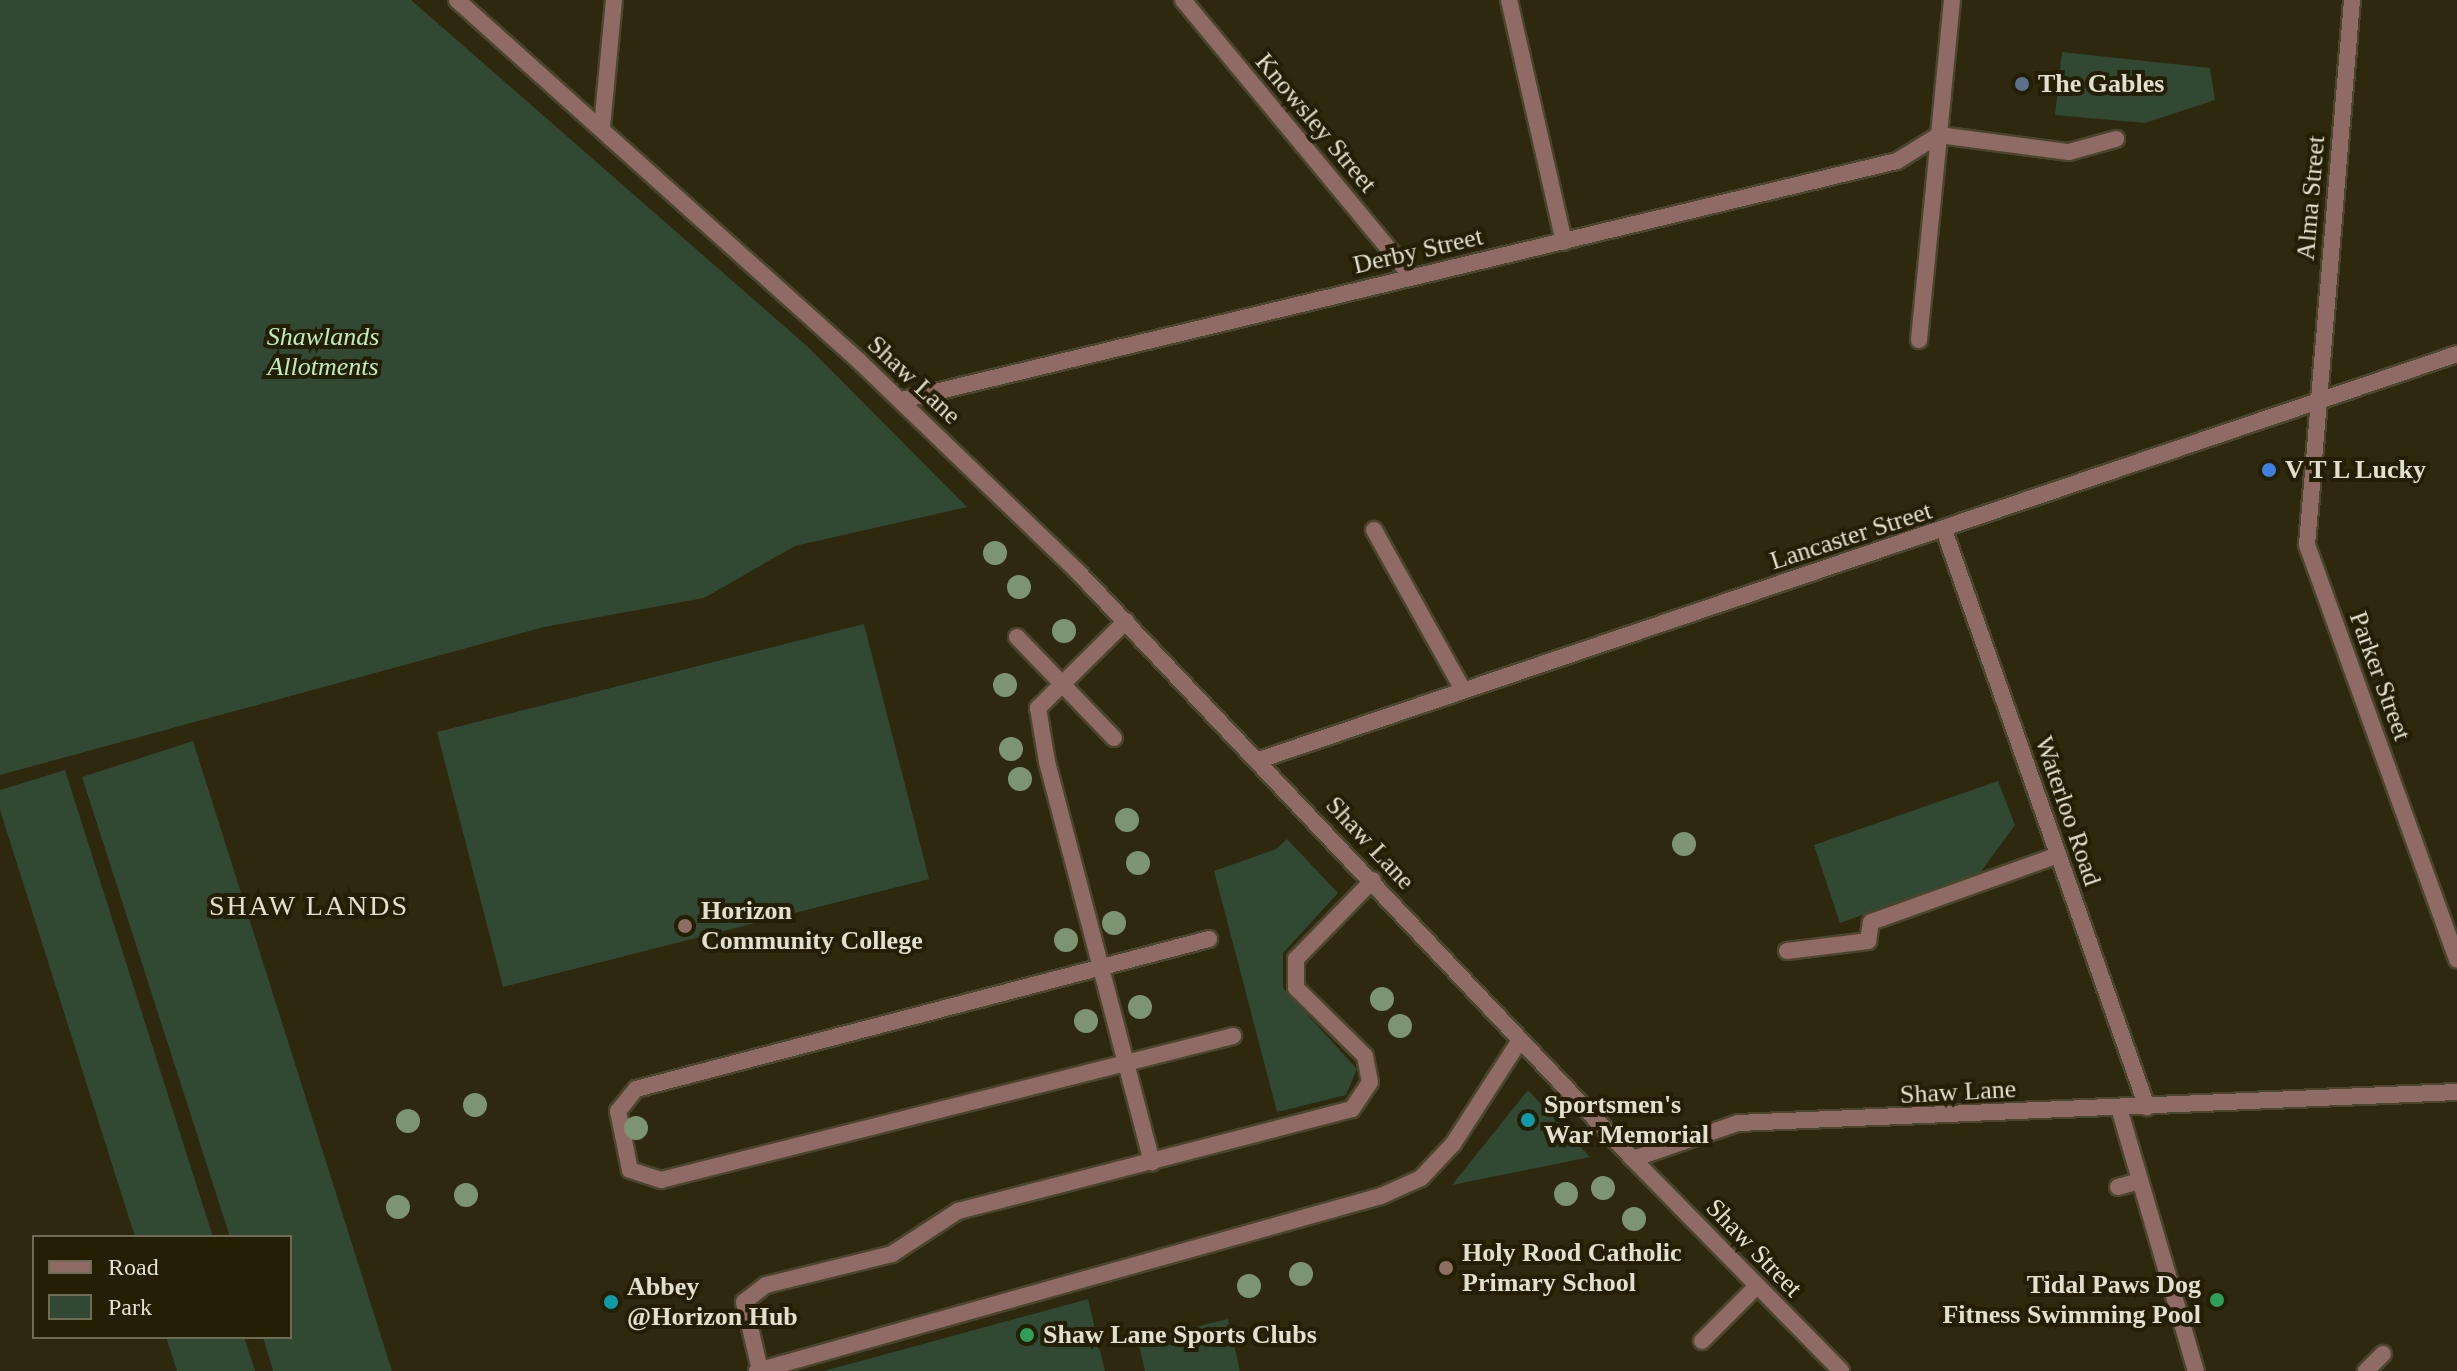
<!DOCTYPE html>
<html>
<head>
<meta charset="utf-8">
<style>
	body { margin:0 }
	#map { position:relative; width:2457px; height:1371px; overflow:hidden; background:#2d280e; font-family:Georgia,serif }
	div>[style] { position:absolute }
	.green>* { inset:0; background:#314832 }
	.roads { filter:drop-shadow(2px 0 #4a452d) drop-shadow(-2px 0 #4a452d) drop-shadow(0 2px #4a452d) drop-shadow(0 -2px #4a452d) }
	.lane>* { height:16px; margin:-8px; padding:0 8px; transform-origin:8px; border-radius:8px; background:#906a64 }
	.street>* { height:16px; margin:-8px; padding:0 8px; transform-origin:8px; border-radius:8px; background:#906a64 }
	.trees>* { width:24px; height:24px; margin:-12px; border-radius:50%; background:#7c946f }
	.dots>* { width:22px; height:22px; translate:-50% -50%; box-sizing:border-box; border:4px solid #231e04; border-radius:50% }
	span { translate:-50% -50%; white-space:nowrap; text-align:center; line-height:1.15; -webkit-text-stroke:8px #231e04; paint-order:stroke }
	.poi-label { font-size:26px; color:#e1dfcf; font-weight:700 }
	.left { translate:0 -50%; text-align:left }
	.right { translate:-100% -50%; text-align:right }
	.street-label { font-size:26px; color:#e1dfcf }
	.park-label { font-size:26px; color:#bdedbe; font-style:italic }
	.neighbourhood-label { font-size:28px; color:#e1dfcf; letter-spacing:2px }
	.legend { position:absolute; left:32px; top:1235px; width:260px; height:104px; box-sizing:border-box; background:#231e04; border:2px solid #6f6b55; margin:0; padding:10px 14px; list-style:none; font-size:24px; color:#e1dfcf }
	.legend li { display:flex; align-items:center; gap:16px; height:40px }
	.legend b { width:40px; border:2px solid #6f6b55 }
</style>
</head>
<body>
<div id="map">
	<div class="green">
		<div style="clip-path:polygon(0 0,411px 0,808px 347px,967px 507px,795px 546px,704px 598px,544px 627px,0 775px)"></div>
		<div style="clip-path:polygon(2062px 52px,2210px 68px,2215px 100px,2145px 123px,2055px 115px)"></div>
		<div style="clip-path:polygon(864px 624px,929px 879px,503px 987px,437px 732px)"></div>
		<div style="clip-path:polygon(193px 741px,328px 1168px,392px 1371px,273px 1371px,263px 1337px,290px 1337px,290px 1237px,230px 1237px,82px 777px)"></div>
		<div style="clip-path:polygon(65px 770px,213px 1237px,135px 1237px,0 810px,0 790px)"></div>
		<div style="clip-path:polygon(1998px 781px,2015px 825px,1980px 873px,1840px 923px,1814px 845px)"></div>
		<div style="clip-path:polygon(1287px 839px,1338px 893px,1283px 953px,1283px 988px,1357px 1069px,1346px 1095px,1277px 1112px,1214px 871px,1276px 849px)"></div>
		<div style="clip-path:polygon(1528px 1090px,1590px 1157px,1452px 1185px)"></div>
		<div style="clip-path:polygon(1088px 1299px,1105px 1371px,824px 1371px)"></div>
		<div style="clip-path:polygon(1228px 1319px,1240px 1371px,1145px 1371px,1138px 1341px)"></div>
		<div style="clip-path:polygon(166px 1337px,244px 1337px,255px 1371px,177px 1371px)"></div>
	</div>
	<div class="roads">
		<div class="lane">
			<div style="left:1509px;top:0;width:248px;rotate:77.2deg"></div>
			<div style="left:1919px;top:340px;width:206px;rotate:-84.4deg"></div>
			<div style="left:1374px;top:530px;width:183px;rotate:60.9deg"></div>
			<div style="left:1126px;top:621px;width:124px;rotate:135.3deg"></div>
			<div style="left:1038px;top:708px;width:55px;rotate:80.5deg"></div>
			<div style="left:1047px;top:762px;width:414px;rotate:75.3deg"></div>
			<div style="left:1017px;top:637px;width:140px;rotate:46.2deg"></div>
			<div style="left:1209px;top:939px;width:592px;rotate:165.33deg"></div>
			<div style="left:636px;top:1089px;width:28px;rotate:129deg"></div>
			<div style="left:618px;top:1111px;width:60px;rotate:78.5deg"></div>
			<div style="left:630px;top:1170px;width:33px;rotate:18deg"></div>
			<div style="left:661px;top:1180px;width:590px;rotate:-14.13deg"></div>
			<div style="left:1787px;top:951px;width:82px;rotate:-7deg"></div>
			<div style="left:1868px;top:941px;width:19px;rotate:-81deg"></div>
			<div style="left:1871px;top:922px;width:199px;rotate:-19.7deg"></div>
			<div style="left:2119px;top:1108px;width:274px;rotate:73.7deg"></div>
			<div style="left:2118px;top:1187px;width:23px;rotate:-15deg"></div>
			<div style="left:1702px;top:1341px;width:78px;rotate:-45deg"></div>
			<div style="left:760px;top:1370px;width:70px;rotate:-103.2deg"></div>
			<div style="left:744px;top:1302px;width:28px;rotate:-38deg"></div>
			<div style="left:766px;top:1285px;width:130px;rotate:-13.8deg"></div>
			<div style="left:892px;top:1254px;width:79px;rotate:-33.1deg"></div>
			<div style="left:958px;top:1211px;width:407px;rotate:-14.5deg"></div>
			<div style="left:1352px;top:1109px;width:32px;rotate:-56deg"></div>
			<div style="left:1370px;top:1082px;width:26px;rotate:-101deg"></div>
			<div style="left:1365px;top:1056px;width:97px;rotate:-135.4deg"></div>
			<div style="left:1296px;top:988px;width:29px;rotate:-90deg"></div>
			<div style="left:1296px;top:959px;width:110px;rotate:-45.7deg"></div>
			<div style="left:757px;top:1371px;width:648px;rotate:-15.67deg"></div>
			<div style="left:1381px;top:1196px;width:44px;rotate:-24.2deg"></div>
			<div style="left:1421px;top:1178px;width:47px;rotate:-46.7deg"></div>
			<div style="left:1453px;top:1144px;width:124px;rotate:-57.2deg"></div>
			<div style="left:2366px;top:1371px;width:24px;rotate:-45deg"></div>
		</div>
		<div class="street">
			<div style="left:457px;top:0;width:540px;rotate:41.92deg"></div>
			<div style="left:859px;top:361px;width:303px;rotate:43.9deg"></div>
			<div style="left:1077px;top:571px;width:809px;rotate:46.6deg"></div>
			<div style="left:1633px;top:1159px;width:111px;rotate:-18.9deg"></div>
			<div style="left:1738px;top:1123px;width:720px;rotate:-2.47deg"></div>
			<div style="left:1183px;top:0;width:359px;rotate:50.4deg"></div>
			<div style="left:2352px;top:0;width:547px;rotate:94.72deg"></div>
			<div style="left:2307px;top:545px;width:441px;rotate:70.1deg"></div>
			<div style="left:602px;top:127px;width:128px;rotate:-84.6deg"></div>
			<div style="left:1939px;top:135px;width:131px;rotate:7.5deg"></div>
			<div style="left:2069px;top:152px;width:49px;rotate:-15.5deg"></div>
			<div style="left:1939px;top:135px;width:136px;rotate:-84.5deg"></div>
			<div style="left:902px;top:400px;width:1023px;rotate:-13.51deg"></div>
			<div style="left:1897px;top:161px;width:49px;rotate:-31.8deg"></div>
			<div style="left:1944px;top:530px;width:612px;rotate:70.62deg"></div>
			<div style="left:1259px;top:760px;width:1265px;rotate:-18.72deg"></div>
			<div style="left:1633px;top:1159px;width:297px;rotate:45.5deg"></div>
		</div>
	</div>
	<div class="trees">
		<div style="left:995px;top:553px"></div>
		<div style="left:1019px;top:587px"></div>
		<div style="left:1064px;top:631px"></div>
		<div style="left:1005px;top:685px"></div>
		<div style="left:1011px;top:749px"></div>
		<div style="left:1020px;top:779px"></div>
		<div style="left:1127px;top:820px"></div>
		<div style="left:1684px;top:844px"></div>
		<div style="left:1138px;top:863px"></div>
		<div style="left:1114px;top:923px"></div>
		<div style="left:1066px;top:940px"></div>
		<div style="left:1382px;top:999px"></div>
		<div style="left:1140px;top:1007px"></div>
		<div style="left:1086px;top:1021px"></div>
		<div style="left:1400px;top:1026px"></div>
		<div style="left:475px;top:1105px"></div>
		<div style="left:408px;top:1121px"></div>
		<div style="left:636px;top:1128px"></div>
		<div style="left:1603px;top:1188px"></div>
		<div style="left:1566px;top:1194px"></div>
		<div style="left:466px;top:1195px"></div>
		<div style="left:398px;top:1207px"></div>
		<div style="left:1634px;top:1219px"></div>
		<div style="left:1301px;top:1274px"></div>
		<div style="left:1249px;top:1286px"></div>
	</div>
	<div class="dots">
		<div style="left:2022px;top:84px;background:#5c6f8a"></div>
		<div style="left:2269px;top:470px;background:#3f7fe0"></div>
		<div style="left:685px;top:926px;background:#8d6e63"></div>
		<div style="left:1528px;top:1120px;background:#0f9aa8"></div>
		<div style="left:1446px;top:1268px;background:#8d6e63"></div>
		<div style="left:2217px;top:1300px;background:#2e9e5b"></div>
		<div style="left:611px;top:1302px;background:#0f9aa8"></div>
		<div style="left:1027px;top:1335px;background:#2e9e5b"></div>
	</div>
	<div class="poi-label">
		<span class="left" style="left:2038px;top:84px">The Gables</span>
		<span class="left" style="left:2285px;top:470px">V T L Lucky</span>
		<span class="left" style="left:701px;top:926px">Horizon<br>Community College</span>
		<span class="left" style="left:1544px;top:1120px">Sportsmen's<br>War Memorial</span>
		<span class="left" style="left:1462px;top:1268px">Holy Rood Catholic<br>Primary School</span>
		<span class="right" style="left:2201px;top:1300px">Tidal Paws Dog<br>Fitness Swimming Pool</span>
		<span class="left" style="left:627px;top:1302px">Abbey<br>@Horizon Hub</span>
		<span class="left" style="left:1043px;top:1335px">Shaw Lane Sports Clubs</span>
	</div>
	<div class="street-label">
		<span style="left:1316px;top:123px;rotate:50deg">Knowsley Street</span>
		<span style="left:2311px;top:198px;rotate:-85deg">Alma Street</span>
		<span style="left:1418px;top:251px;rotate:-13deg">Derby Street</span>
		<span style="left:914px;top:380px;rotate:43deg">Shaw Lane</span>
		<span style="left:1851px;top:536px;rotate:-18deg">Lancaster Street</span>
		<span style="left:2380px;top:676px;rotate:70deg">Parker Street</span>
		<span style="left:2068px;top:811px;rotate:71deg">Waterloo Road</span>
		<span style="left:1370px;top:843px;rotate:47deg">Shaw Lane</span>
		<span style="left:1958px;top:1092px;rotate:-3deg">Shaw Lane</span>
		<span style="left:1754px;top:1248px;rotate:46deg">Shaw Street</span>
	</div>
	<div class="park-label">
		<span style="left:323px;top:352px">Shawlands<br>Allotments</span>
	</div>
	<div class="neighbourhood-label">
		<span style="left:309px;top:906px">SHAW LANDS</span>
	</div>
	<ul class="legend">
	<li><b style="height:10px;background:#906a64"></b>Road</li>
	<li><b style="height:22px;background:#314832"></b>Park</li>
	</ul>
</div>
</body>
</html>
